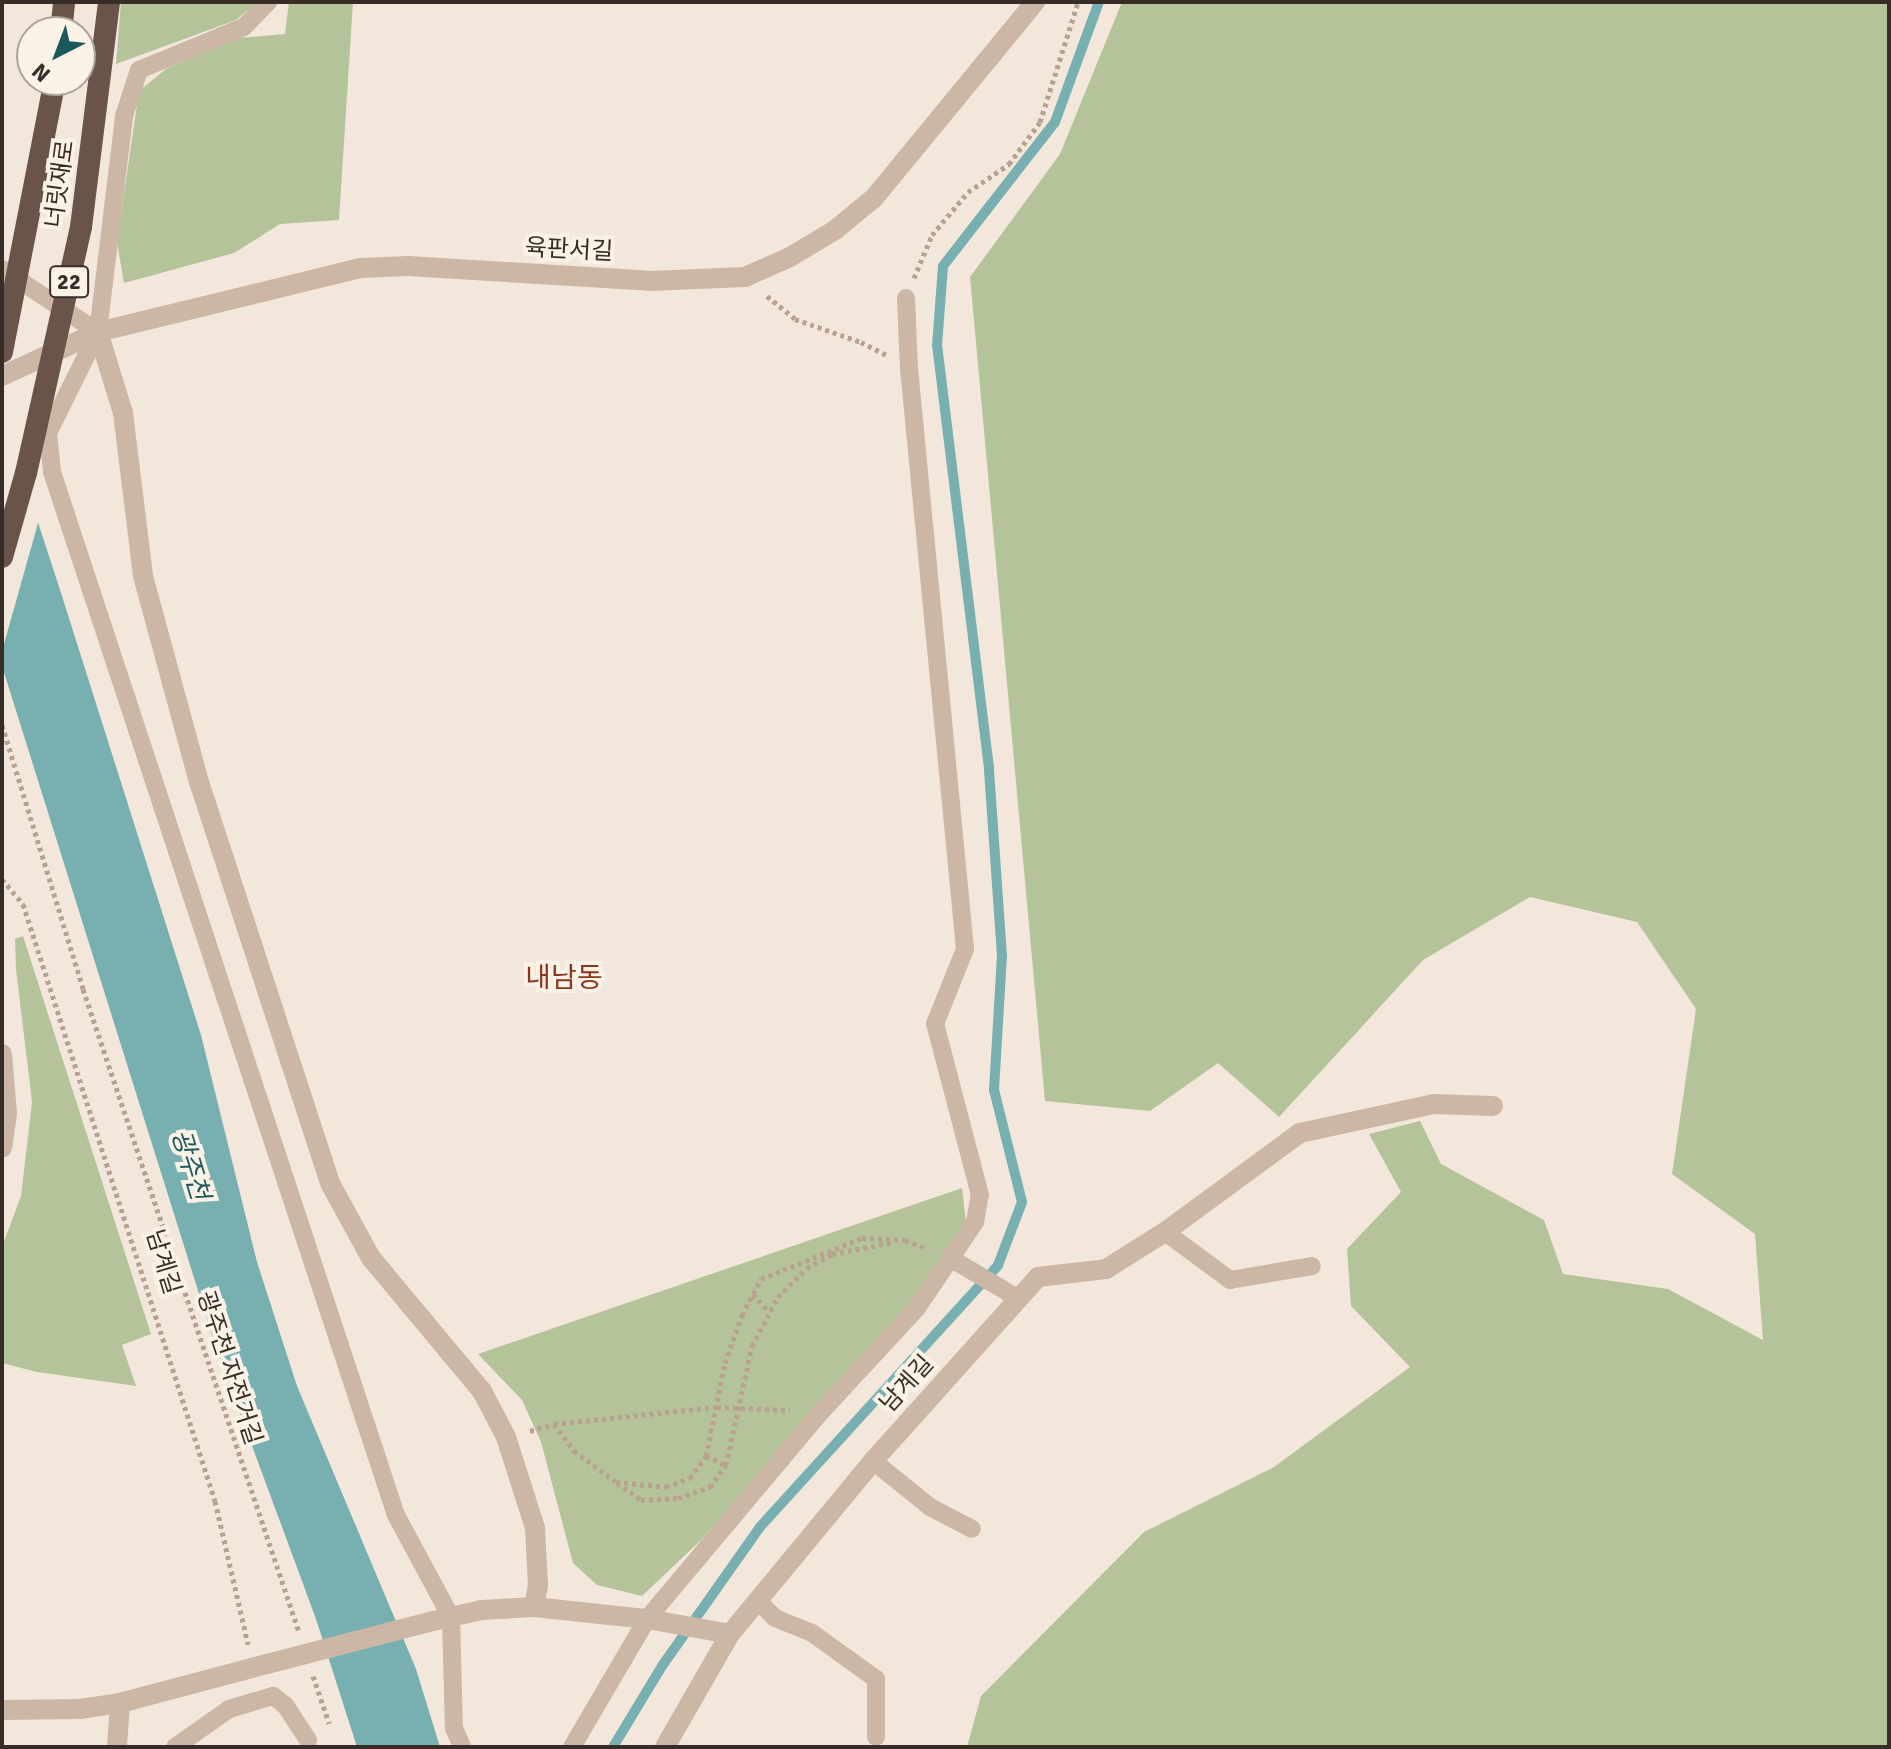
<!DOCTYPE html>
<html>
<head>
<meta charset="utf-8">
<style>
	body { margin:0 }
	#map { position:relative; width:1891px; height:1749px; overflow:hidden; background:#f3e7db; font-family:Signika,"Noto Sans KR",sans-serif }
	div>[style] { position:absolute }
	.green>* { inset:0; background:#b5c39a }
	.water>* { inset:0; background:#78b0b2 }
	.pier>* { inset:0; background:#f3e7db }
	.stream>* { height:10px; margin:-5px; padding:0 5px; transform-origin:5px; border-radius:5px; background:#78b0b2 }
	.path>* { height:5px; margin-top:-2.5px; transform-origin:0; background:repeating-linear-gradient(90deg,#b8a190 0 4px,transparent 0 8px) }
	.service>* { height:18px; margin:-9px; padding:0 9px; transform-origin:9px; border-radius:9px; background:#ccb7a6 }
	.minor>* { height:20px; margin:-10px; padding:0 10px; transform-origin:10px; border-radius:10px; background:#ccb7a6 }
	.trunk>* { height:22px; margin:-11px; padding:0 11px; transform-origin:11px; border-radius:11px; background:#6a544a }
	.minor-bridge>* { height:20px; margin:-10px; padding:0 10px; transform-origin:10px; border-radius:10px; background:#ccb7a6 }
	.trunk-bridge>* { height:22px; margin:-11px; padding:0 11px; transform-origin:11px; border-radius:11px; background:#6a544a }
	span { translate:-50% -50%; white-space:nowrap; text-align:center; line-height:1.15; -webkit-text-stroke:8px #faf2e7; paint-order:stroke }
	.shield-label span { padding:2px 6px; background:#faf2e7; border:2px solid; border-radius:6px; -webkit-text-stroke-width:0 }
	.shield-label { font-size:22px; color:#382c27; font-weight:700 }
	.street-label { font-size:24px; color:#382c27 }
	.water-label { font-size:26px; color:#1a585b; font-style:italic }
	.quarter-label { font-size:28px; color:#8b361c }
	.frame { position:absolute; inset:0; border:4px solid #382c27; pointer-events:none }
	.north { position:absolute; left:16px; top:16px; width:80px; height:80px; box-sizing:border-box; background:#faf2e7; border:2px solid #aca39a; border-radius:50%; rotate:222deg; font-size:22px; font-weight:700; line-height:32px; text-align:center; color:#382c27 }
	.north::after { content:''; display:block; margin:auto; width:28px; height:36px; background:#1a585b; clip-path:polygon(50% 0,100% 100%,50% 72%,0 100%) }
</style>
</head>
<body>
<div id="map">
	<div class="green">
		<div style="clip-path:polygon(121px 2px,257px 2px,236px 20px,116px 64px)"></div>
		<div style="clip-path:polygon(289px 2px,353px 2px,339px 220px,280px 224px,234px 253px,124px 283px,117px 242px,139px 91px,166px 69px,238px 38px,285px 34px)"></div>
		<div style="clip-path:polygon(1122px 2px,1889px 2px,1889px 1747px,967px 1747px,981px 1696px,1144px 1532px,1274px 1467px,1410px 1367px,1351px 1306px,1347px 1249px,1401px 1192px,1369px 1134px,1420px 1121px,1441px 1164px,1544px 1220px,1563px 1274px,1668px 1289px,1763px 1340px,1755px 1234px,1672px 1174px,1696px 1009px,1637px 922px,1530px 897px,1423px 960px,1279px 1117px,1218px 1063px,1150px 1111px,1045px 1101px,970px 277px,1060px 154px)"></div>
		<div style="clip-path:polygon(23px 936px,151px 1334px,122px 1345px,136px 1386px,37px 1372px,2px 1363px,2px 1247px,21px 1196px,32px 1102px,16px 969px,15px 939px)"></div>
		<div style="clip-path:polygon(962px 1188px,966px 1222px,909px 1307px,701px 1540px,642px 1596px,597px 1585px,573px 1563px,541px 1442px,522px 1400px,478px 1354px)"></div>
	</div>
	<div class="water">
		<div style="clip-path:polygon(2px 432px,35px 513px,62px 596px,201px 1035px,257px 1262px,297px 1386px,416px 1669px,440px 1747px,357px 1747px,316px 1619px,217px 1351px,2px 666px)"></div>
	</div>
	<div class="pier">
		<div style="clip-path:polygon(2px 428px,40px 516px,2px 651px)"></div>
	</div>
	<div class="stream">
		<div style="left:613px;top:1747px;width:95px;rotate:-58.8deg"></div>
		<div style="left:662px;top:1666px;width:170px;rotate:-54.8deg"></div>
		<div style="left:760px;top:1527px;width:354px;rotate:-47.7deg"></div>
		<div style="left:998px;top:1265px;width:67px;rotate:-69.1deg"></div>
		<div style="left:1022px;top:1202px;width:115px;rotate:-104deg"></div>
		<div style="left:994px;top:1090px;width:134px;rotate:-86.6deg"></div>
		<div style="left:1002px;top:956px;width:188px;rotate:-94deg"></div>
		<div style="left:989px;top:768px;width:425px;rotate:-97deg"></div>
		<div style="left:937px;top:346px;width:80px;rotate:-85.7deg"></div>
		<div style="left:943px;top:266px;width:182px;rotate:-52.1deg"></div>
		<div style="left:1055px;top:122px;width:128px;rotate:-69.9deg"></div>
	</div>
	<div class="path">
		<div style="left:914px;top:278px;width:47px;rotate:-67.3deg"></div>
		<div style="left:932px;top:235px;width:56px;rotate:-50.1deg"></div>
		<div style="left:968px;top:192px;width:50px;rotate:-34.3deg"></div>
		<div style="left:1009px;top:164px;width:52px;rotate:-53.6deg"></div>
		<div style="left:1040px;top:122px;width:126px;rotate:-72.4deg"></div>
		<div style="left:767px;top:296px;width:36px;rotate:39deg"></div>
		<div style="left:795px;top:319px;width:70px;rotate:19.2deg"></div>
		<div style="left:861px;top:342px;width:28px;rotate:27deg"></div>
		<div style="left:2px;top:725px;width:276px;rotate:72.9deg"></div>
		<div style="left:83px;top:989px;width:678px;rotate:71.43deg"></div>
		<div style="left:2px;top:879px;width:33px;rotate:50deg"></div>
		<div style="left:23px;top:904px;width:627px;rotate:72.17deg"></div>
		<div style="left:215px;top:1501px;width:147px;rotate:77deg"></div>
		<div style="left:753px;top:1294px;width:24px;rotate:48deg"></div>
		<div style="left:554px;top:1424px;width:34px;rotate:53deg"></div>
		<div style="left:574px;top:1451px;width:52px;rotate:36.4deg"></div>
		<div style="left:616px;top:1482px;width:50px;rotate:5.7deg"></div>
		<div style="left:666px;top:1487px;width:26px;rotate:-21deg"></div>
		<div style="left:690px;top:1478px;width:27px;rotate:-54deg"></div>
		<div style="left:706px;top:1456px;width:95px;rotate:-78.5deg"></div>
		<div style="left:725px;top:1363px;width:51px;rotate:-70.5deg"></div>
		<div style="left:742px;top:1315px;width:41px;rotate:-62.2deg"></div>
		<div style="left:761px;top:1279px;width:109px;rotate:-22.1deg"></div>
		<div style="left:862px;top:1238px;width:43px;rotate:2.7deg"></div>
		<div style="left:905px;top:1240px;width:24px;rotate:22deg"></div>
		<div style="left:530px;top:1431px;width:25px;rotate:-16deg"></div>
		<div style="left:554px;top:1424px;width:164px;rotate:-6deg"></div>
		<div style="left:717px;top:1407px;width:73px;rotate:2.4deg"></div>
		<div style="left:706px;top:1456px;width:22px;rotate:24deg"></div>
		<div style="left:617px;top:1483px;width:29px;rotate:35deg"></div>
		<div style="left:641px;top:1500px;width:37px;rotate:-3deg"></div>
		<div style="left:678px;top:1498px;width:34px;rotate:-19deg"></div>
		<div style="left:710px;top:1487px;width:27px;rotate:-54deg"></div>
		<div style="left:726px;top:1465px;width:122px;rotate:-77.7deg"></div>
		<div style="left:752px;top:1346px;width:55px;rotate:-62deg"></div>
		<div style="left:778px;top:1297px;width:41px;rotate:-45deg"></div>
		<div style="left:807px;top:1268px;width:29px;rotate:-29deg"></div>
		<div style="left:832px;top:1254px;width:63px;rotate:-11deg"></div>
		<div style="left:313px;top:1676px;width:50px;rotate:71.2deg"></div>
	</div>
	<div class="service">
		<div style="left:2px;top:269px;width:115px;rotate:33.3deg"></div>
		<div style="left:98px;top:332px;width:113px;rotate:116.3deg"></div>
		<div style="left:48px;top:433px;width:39px;rotate:84deg"></div>
		<div style="left:52px;top:472px;width:1098px;rotate:71.75deg"></div>
		<div style="left:396px;top:1515px;width:116px;rotate:61.7deg"></div>
		<div style="left:451px;top:1617px;width:111px;rotate:88.5deg"></div>
		<div style="left:454px;top:1728px;width:21px;rotate:67deg"></div>
		<div style="left:98px;top:332px;width:218px;rotate:-83.1deg"></div>
		<div style="left:124px;top:116px;width:48px;rotate:-71.9deg"></div>
		<div style="left:139px;top:70px;width:113px;rotate:-22.3deg"></div>
		<div style="left:244px;top:27px;width:35px;rotate:-46deg"></div>
		<div style="left:1165px;top:1232px;width:81px;rotate:36.4deg"></div>
		<div style="left:1230px;top:1280px;width:83px;rotate:-9.7deg"></div>
		<div style="left:950px;top:1258px;width:80px;rotate:30.7deg"></div>
		<div style="left:873px;top:1461px;width:73px;rotate:38.9deg"></div>
		<div style="left:930px;top:1507px;width:47px;rotate:27.6deg"></div>
		<div style="left:757px;top:1600px;width:25px;rotate:45deg"></div>
		<div style="left:775px;top:1618px;width:40px;rotate:22deg"></div>
		<div style="left:812px;top:1633px;width:79px;rotate:35.7deg"></div>
		<div style="left:876px;top:1679px;width:58px;rotate:90deg"></div>
		<div style="left:175px;top:1747px;width:66px;rotate:-35.1deg"></div>
		<div style="left:229px;top:1709px;width:46px;rotate:-16.5deg"></div>
		<div style="left:273px;top:1696px;width:15px;rotate:37deg"></div>
		<div style="left:285px;top:1705px;width:42px;rotate:56.7deg"></div>
		<div style="left:572px;top:1747px;width:148px;rotate:-59.6deg"></div>
		<div style="left:647px;top:1619px;width:270px;rotate:-50deg"></div>
		<div style="left:821px;top:1412px;width:142px;rotate:-47.3deg"></div>
		<div style="left:917px;top:1308px;width:104px;rotate:-56deg"></div>
		<div style="left:975px;top:1222px;width:27px;rotate:-80deg"></div>
		<div style="left:980px;top:1195px;width:177px;rotate:-104.7deg"></div>
		<div style="left:935px;top:1024px;width:81px;rotate:-68.2deg"></div>
		<div style="left:965px;top:949px;width:584px;rotate:-95.51deg"></div>
		<div style="left:909px;top:368px;width:70px;rotate:-92.5deg"></div>
	</div>
	<div class="minor">
		<div style="left:98px;top:332px;width:85px;rotate:72.8deg"></div>
		<div style="left:123px;top:413px;width:164px;rotate:83deg"></div>
		<div style="left:143px;top:576px;width:213px;rotate:74.8deg"></div>
		<div style="left:199px;top:782px;width:424px;rotate:71.9deg"></div>
		<div style="left:331px;top:1185px;width:83px;rotate:61.3deg"></div>
		<div style="left:371px;top:1258px;width:173px;rotate:50.2deg"></div>
		<div style="left:482px;top:1391px;width:52px;rotate:62.4deg"></div>
		<div style="left:506px;top:1437px;width:96px;rotate:72.3deg"></div>
		<div style="left:535px;top:1528px;width:57px;rotate:87deg"></div>
		<div style="left:538px;top:1585px;width:22px;rotate:100deg"></div>
		<div style="left:2px;top:376px;width:106px;rotate:-24.6deg"></div>
		<div style="left:98px;top:332px;width:270px;rotate:-13.7deg"></div>
		<div style="left:360px;top:268px;width:48px;rotate:-2.4deg"></div>
		<div style="left:408px;top:266px;width:242px;rotate:3.5deg"></div>
		<div style="left:650px;top:281px;width:95px;rotate:-2.4deg"></div>
		<div style="left:745px;top:277px;width:49px;rotate:-24deg"></div>
		<div style="left:790px;top:257px;width:52px;rotate:-31deg"></div>
		<div style="left:835px;top:230px;width:50px;rotate:-39.4deg"></div>
		<div style="left:874px;top:198px;width:254px;rotate:-50.6deg"></div>
		<div style="left:2px;top:1054px;width:59px;rotate:85.2deg"></div>
		<div style="left:7px;top:1113px;width:35px;rotate:98deg"></div>
		<div style="left:433px;top:1621px;width:50px;rotate:-12.7deg"></div>
		<div style="left:482px;top:1610px;width:52px;rotate:-3.3deg"></div>
		<div style="left:534px;top:1607px;width:114px;rotate:6.1deg"></div>
		<div style="left:647px;top:1619px;width:84px;rotate:10.2deg"></div>
		<div style="left:2px;top:1710px;width:78px;rotate:-0.7deg"></div>
		<div style="left:80px;top:1709px;width:40px;rotate:-8.5deg"></div>
		<div style="left:120px;top:1703px;width:152px;rotate:-14.9deg"></div>
		<div style="left:117px;top:1747px;width:44px;rotate:-86.1deg"></div>
		<div style="left:665px;top:1747px;width:130px;rotate:-60.1deg"></div>
		<div style="left:730px;top:1634px;width:224px;rotate:-50.4deg"></div>
		<div style="left:873px;top:1461px;width:247px;rotate:-48.1deg"></div>
		<div style="left:1038px;top:1277px;width:68px;rotate:-6.7deg"></div>
		<div style="left:1106px;top:1269px;width:70px;rotate:-32.1deg"></div>
		<div style="left:1165px;top:1232px;width:167px;rotate:-36.3deg"></div>
		<div style="left:1300px;top:1133px;width:137px;rotate:-12.2deg"></div>
		<div style="left:1434px;top:1104px;width:59px;rotate:1.9deg"></div>
	</div>
	<div class="trunk">
		<div style="left:61px;top:32px;width:30px;rotate:-84deg"></div>
	</div>
	<div class="minor-bridge">
		<div style="left:267px;top:1664px;width:171px;rotate:-14.5deg"></div>
	</div>
	<div class="trunk-bridge">
		<div style="left:2px;top:352px;width:277px;rotate:-79deg"></div>
		<div style="left:2px;top:557px;width:87px;rotate:-74.1deg"></div>
		<div style="left:26px;top:473px;width:252px;rotate:-77.4deg"></div>
		<div style="left:81px;top:227px;width:227px;rotate:-82.9deg"></div>
	</div>
	<div class="shield-label">
		<span style="left:69px;top:282px">22</span>
	</div>
	<div class="street-label">
		<span style="left:60px;top:184px;rotate:-82deg">너릿재로</span>
		<span style="left:569px;top:250px;rotate:3deg">육판서길</span>
		<span style="left:163px;top:1262px;rotate:73deg">남계길</span>
		<span style="left:229px;top:1368px;rotate:72deg">광주천 자전거길</span>
		<span style="left:907px;top:1384px;rotate:-48deg">남계길</span>
	</div>
	<div class="water-label">
		<span style="left:189px;top:1165px;rotate:73deg">광주천</span>
	</div>
	<div class="quarter-label">
		<span style="left:564px;top:978px">내남동</span>
	</div>
	<div class="frame"></div>
	<div class="north">N</div>
</div>
</body>
</html>
